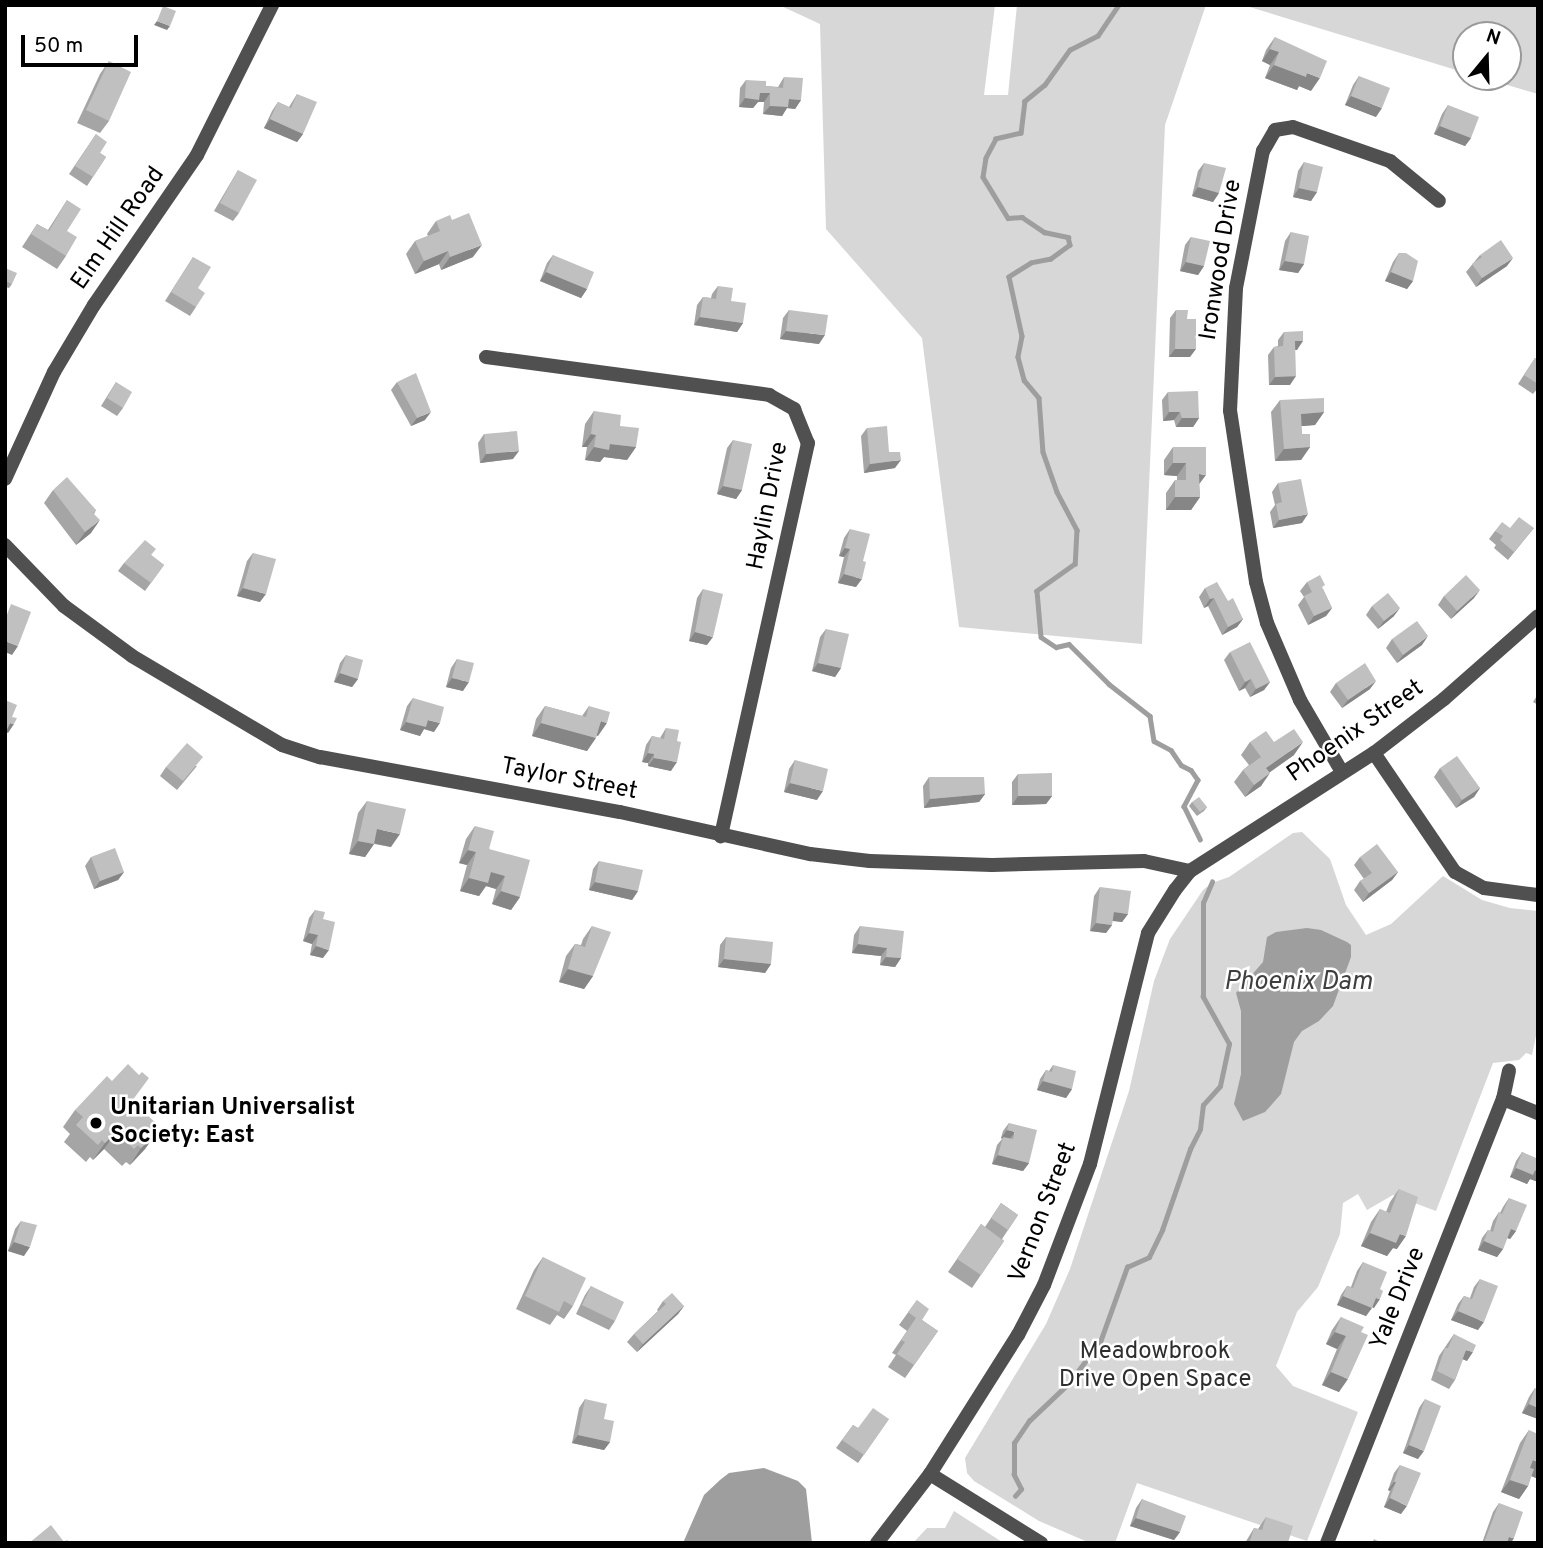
<!DOCTYPE html>
<html>
<head>
<meta charset="utf-8">
<style>
	body { margin:0 }
	#map { position:relative; width:1543px; height:1548px; overflow:hidden; background:#fff; font-family:Overpass,sans-serif }
	div>[style] { position:absolute }
	.green>* { inset:0; background:#d7d7d7 }
	.water>* { inset:0; background:#9e9e9e }
	.stream>* { height:4.5px; margin:-2.25px; padding:0 2.25px; transform-origin:2.25px; border-radius:2.25px; background:#9e9e9e }
	.minor>* { height:14px; margin:-7px; padding:0 7px; transform-origin:7px; border-radius:7px; background:#505050 }
	.tertiary>* { height:14px; margin:-7px; padding:0 7px; transform-origin:7px; border-radius:7px; background:#505050 }
	.wall>* { inset:0; background:#a5a5a5 }
	.shaded-wall>* { inset:0; background:#868686 }
	.building>* { inset:0; background:#c0c0c0 }
	.dots>* { width:19px; height:19px; translate:-50% -50%; box-sizing:border-box; border:4px solid #fff; border-radius:50% }
	span { translate:-50% -50%; white-space:nowrap; text-align:center; line-height:1.15; -webkit-text-stroke:5px #fff; paint-order:stroke }
	.street-label { font-size:24px; color:#000 }
	.poi-label { font-size:24px; color:#000; font-weight:700 }
	.left { translate:0 -50%; text-align:left }
	.park-label { font-size:24px; color:#2e2e2e }
	.water-label { font-size:26px; color:#3f3f3f; font-style:italic }
	.frame { position:absolute; inset:0; border:7px solid #000; pointer-events:none }
	.north { position:absolute; left:1452px; top:21px; width:70px; height:70px; box-sizing:border-box; background:#fff; border:2px solid #999; border-radius:50%; rotate:19deg; font-size:19px; font-weight:700; line-height:28px; text-align:center; color:#000 }
	.north::after { content:''; display:block; margin:auto; width:24px; height:32px; background:#000; clip-path:polygon(50% 0,100% 100%,50% 72%,0 100%) }
	.scale { position:absolute; left:21px; top:35px; width:117px; height:32px; box-sizing:border-box; border:4px solid #000; border-top:0; padding-left:9px; font-size:21px; line-height:24px; white-space:nowrap; color:#000; -webkit-text-stroke:5px #fff; paint-order:stroke }
</style>
</head>
<body>
<div id="map">
	<div class="green">
		<div style="clip-path:polygon(779px 5px,995px 5px,984px 95px,1008px 95px,1017px 5px,1206px 5px,1165px 125px,1142px 644px,959px 627px,922px 338px,826px 229px,820px 24px)"></div>
		<div style="clip-path:polygon(1243px 5px,1538px 5px,1538px 94px,1480px 77px,1508px 77px,1508px 35px,1466px 35px,1466px 73px)"></div>
		<div style="clip-path:polygon(1302px 832px,1330px 859px,1346px 905px,1366px 935px,1391px 924px,1443px 876px,1482px 900px,1510px 908px,1538px 911px,1538px 1026px,1532px 1055px,1526px 1053px,1519px 1060px,1493px 1063px,1436px 1211px,1393px 1195px,1367px 1210px,1358px 1194px,1343px 1203px,1340px 1234px,1318px 1287px,1297px 1312px,1276px 1366px,1293px 1386px,1358px 1412px,1307px 1541px,1137px 1483px,1115px 1543px,1090px 1543px,1039px 1521px,974px 1481px,967px 1473px,965px 1458px,1046px 1324px,1070px 1269px,1129px 1091px,1154px 981px,1170px 939px,1203px 890px,1212px 883px,1229px 877px,1293px 833px)"></div>
		<div style="clip-path:polygon(954px 1511px,999px 1540px,1004px 1543px,913px 1543px,927px 1528px,945px 1528px)"></div>
	</div>
	<div class="water">
		<div style="clip-path:polygon(1307px 928px,1321px 930px,1347px 942px,1351px 945px,1351px 957px,1333px 1006px,1319px 1021px,1302px 1031px,1294px 1042px,1281px 1094px,1265px 1112px,1243px 1121px,1234px 1104px,1241px 1074px,1241px 1011px,1236px 993px,1263px 962px,1267px 937px,1276px 932px)"></div>
		<div style="clip-path:polygon(764px 1468px,798px 1481px,806px 1489px,812px 1543px,683px 1543px,704px 1495px,720px 1480px,729px 1473px)"></div>
	</div>
	<div class="stream">
		<div style="left:1119px;top:5px;width:37px;rotate:124deg"></div>
		<div style="left:1098px;top:36px;width:31px;rotate:153deg"></div>
		<div style="left:1070px;top:50px;width:43px;rotate:125.5deg"></div>
		<div style="left:1045px;top:85px;width:26px;rotate:141deg"></div>
		<div style="left:1025px;top:101px;width:32px;rotate:97deg"></div>
		<div style="left:1021px;top:133px;width:26px;rotate:167deg"></div>
		<div style="left:996px;top:139px;width:21px;rotate:118deg"></div>
		<div style="left:986px;top:158px;width:19px;rotate:99deg"></div>
		<div style="left:983px;top:177px;width:48px;rotate:58.6deg"></div>
		<div style="left:1008px;top:218px;width:14px;rotate:-4deg"></div>
		<div style="left:1022px;top:217px;width:27px;rotate:34deg"></div>
		<div style="left:1044px;top:232px;width:25px;rotate:12deg"></div>
		<div style="left:1068px;top:237px;width:8px;rotate:76deg"></div>
		<div style="left:1070px;top:245px;width:24px;rotate:144deg"></div>
		<div style="left:1051px;top:259px;width:20px;rotate:169deg"></div>
		<div style="left:1031px;top:263px;width:26px;rotate:148deg"></div>
		<div style="left:1009px;top:277px;width:60px;rotate:77.6deg"></div>
		<div style="left:1022px;top:336px;width:21px;rotate:101deg"></div>
		<div style="left:1018px;top:357px;width:24px;rotate:75deg"></div>
		<div style="left:1024px;top:380px;width:23px;rotate:50deg"></div>
		<div style="left:1039px;top:398px;width:54px;rotate:85.8deg"></div>
		<div style="left:1043px;top:452px;width:42px;rotate:70.7deg"></div>
		<div style="left:1057px;top:492px;width:43px;rotate:62.2deg"></div>
		<div style="left:1077px;top:530px;width:34px;rotate:93deg"></div>
		<div style="left:1075px;top:564px;width:47px;rotate:144.6deg"></div>
		<div style="left:1037px;top:591px;width:46px;rotate:85deg"></div>
		<div style="left:1041px;top:637px;width:18px;rotate:34deg"></div>
		<div style="left:1056px;top:647px;width:13px;rotate:-13deg"></div>
		<div style="left:1069px;top:644px;width:57px;rotate:45deg"></div>
		<div style="left:1109px;top:684px;width:52px;rotate:38deg"></div>
		<div style="left:1150px;top:716px;width:25px;rotate:81deg"></div>
		<div style="left:1154px;top:741px;width:19px;rotate:28deg"></div>
		<div style="left:1171px;top:750px;width:18px;rotate:56deg"></div>
		<div style="left:1181px;top:765px;width:11px;rotate:27deg"></div>
		<div style="left:1191px;top:770px;width:12px;rotate:55deg"></div>
		<div style="left:1198px;top:780px;width:30px;rotate:118deg"></div>
		<div style="left:1184px;top:806px;width:37px;rotate:64deg"></div>
		<div style="left:1015px;top:1496px;width:9px;rotate:-49deg"></div>
		<div style="left:1021px;top:1489px;width:16px;rotate:-117deg"></div>
		<div style="left:1014px;top:1475px;width:32px;rotate:-90deg"></div>
		<div style="left:1014px;top:1443px;width:27px;rotate:-56deg"></div>
		<div style="left:1029px;top:1421px;width:54px;rotate:-43.5deg"></div>
		<div style="left:1068px;top:1384px;width:53px;rotate:-52.7deg"></div>
		<div style="left:1100px;top:1342px;width:80px;rotate:-70.2deg"></div>
		<div style="left:1127px;top:1267px;width:24px;rotate:-24deg"></div>
		<div style="left:1149px;top:1257px;width:30px;rotate:-64deg"></div>
		<div style="left:1162px;top:1230px;width:86px;rotate:-70.9deg"></div>
		<div style="left:1190px;top:1149px;width:22px;rotate:-63deg"></div>
		<div style="left:1200px;top:1129px;width:24px;rotate:-83deg"></div>
		<div style="left:1203px;top:1105px;width:25px;rotate:-48deg"></div>
		<div style="left:1220px;top:1086px;width:43px;rotate:-77.9deg"></div>
		<div style="left:1229px;top:1044px;width:54px;rotate:-119deg"></div>
		<div style="left:1203px;top:997px;width:94px;rotate:-90deg"></div>
		<div style="left:1203px;top:903px;width:23px;rotate:-67deg"></div>
	</div>
	<div class="minor">
		<div style="left:486px;top:357px;width:286px;rotate:7.6deg"></div>
		<div style="left:769px;top:395px;width:29px;rotate:29deg"></div>
		<div style="left:794px;top:409px;width:37px;rotate:68deg"></div>
		<div style="left:808px;top:443px;width:403px;rotate:102.5deg"></div>
		<div style="left:5px;top:479px;width:118px;rotate:-65.4deg"></div>
		<div style="left:54px;top:372px;width:78px;rotate:-59.2deg"></div>
		<div style="left:94px;top:305px;width:182px;rotate:-55.5deg"></div>
		<div style="left:197px;top:155px;width:168px;rotate:-63.4deg"></div>
		<div style="left:1374px;top:753px;width:144px;rotate:55.8deg"></div>
		<div style="left:1455px;top:872px;width:33px;rotate:29deg"></div>
		<div style="left:1484px;top:888px;width:54px;rotate:7.4deg"></div>
		<div style="left:1342px;top:772px;width:83px;rotate:-120.3deg"></div>
		<div style="left:1300px;top:700px;width:84px;rotate:-113.2deg"></div>
		<div style="left:1267px;top:623px;width:42px;rotate:-105deg"></div>
		<div style="left:1256px;top:582px;width:173px;rotate:-98.6deg"></div>
		<div style="left:1230px;top:411px;width:123px;rotate:-87.2deg"></div>
		<div style="left:1236px;top:288px;width:140px;rotate:-78.9deg"></div>
		<div style="left:1263px;top:151px;width:24px;rotate:-60deg"></div>
		<div style="left:1275px;top:130px;width:18px;rotate:-9deg"></div>
		<div style="left:1293px;top:127px;width:103px;rotate:19.3deg"></div>
		<div style="left:1390px;top:161px;width:63px;rotate:39.2deg"></div>
		<div style="left:1503px;top:1099px;width:38px;rotate:22deg"></div>
		<div style="left:930px;top:1474px;width:131px;rotate:31.9deg"></div>
		<div style="left:1327px;top:1543px;width:478px;rotate:-68.4deg"></div>
		<div style="left:1503px;top:1099px;width:29px;rotate:-78deg"></div>
	</div>
	<div class="tertiary">
		<div style="left:5px;top:545px;width:85px;rotate:46deg"></div>
		<div style="left:64px;top:606px;width:84px;rotate:36.3deg"></div>
		<div style="left:132px;top:656px;width:174px;rotate:30.7deg"></div>
		<div style="left:282px;top:745px;width:40px;rotate:18deg"></div>
		<div style="left:320px;top:757px;width:305px;rotate:10.4deg"></div>
		<div style="left:620px;top:812px;width:195px;rotate:12.5deg"></div>
		<div style="left:810px;top:854px;width:60px;rotate:6.7deg"></div>
		<div style="left:870px;top:861px;width:122px;rotate:1.9deg"></div>
		<div style="left:992px;top:865px;width:152px;rotate:-1.5deg"></div>
		<div style="left:1144px;top:861px;width:47px;rotate:12.3deg"></div>
		<div style="left:877px;top:1543px;width:87px;rotate:-52.5deg"></div>
		<div style="left:930px;top:1474px;width:165px;rotate:-57.7deg"></div>
		<div style="left:1018px;top:1335px;width:56px;rotate:-62.5deg"></div>
		<div style="left:1044px;top:1285px;width:129px;rotate:-69.2deg"></div>
		<div style="left:1090px;top:1164px;width:238px;rotate:-75.9deg"></div>
		<div style="left:1148px;top:933px;width:51px;rotate:-57.9deg"></div>
		<div style="left:1175px;top:890px;width:24px;rotate:-52deg"></div>
		<div style="left:1190px;top:871px;width:219px;rotate:-32.7deg"></div>
		<div style="left:1374px;top:753px;width:88px;rotate:-37.6deg"></div>
		<div style="left:1444px;top:699px;width:125px;rotate:-41.4deg"></div>
	</div>
	<div class="wall">
		<div style="clip-path:polygon(1275px 37px,1311px 91px,1299px 86px,1297px 90px,1265px 78px,1270px 65px,1262px 61px,1266px 50px)"></div>
		<div style="clip-path:polygon(109px 61px,109px 121px,100px 133px,77px 123px,100px 74px)"></div>
		<div style="clip-path:polygon(1359px 76px,1376px 117px,1345px 105px,1353px 85px)"></div>
		<div style="clip-path:polygon(784px 77px,801px 100px,795px 109px,787px 108px,782px 116px,763px 114px,764px 102px,758px 102px,753px 108px,739px 107px,740px 88px,746px 80px,766px 86px,778px 87px)"></div>
		<div style="clip-path:polygon(297px 94px,303px 134px,297px 142px,264px 128px,272px 111px,278px 102px,289px 107px)"></div>
		<div style="clip-path:polygon(1448px 105px,1471px 138px,1465px 146px,1434px 134px,1442px 114px)"></div>
		<div style="clip-path:polygon(96px 134px,100px 153px,106px 157px,87px 186px,69px 174px)"></div>
		<div style="clip-path:polygon(1304px 162px,1317px 192px,1311px 201px,1293px 197px,1298px 171px)"></div>
		<div style="clip-path:polygon(1204px 163px,1219px 193px,1213px 202px,1192px 196px,1198px 171px)"></div>
		<div style="clip-path:polygon(238px 170px,239px 213px,233px 221px,214px 211px)"></div>
		<div style="clip-path:polygon(67px 200px,67px 231px,66px 256px,57px 269px,22px 247px,37px 224px,48px 230px)"></div>
		<div style="clip-path:polygon(452px 220px,473px 257px,441px 270px,439px 264px,415px 274px,406px 254px,415px 241px,428px 236px,427px 234px,436px 221px)"></div>
		<div style="clip-path:polygon(1291px 232px,1304px 264px,1298px 273px,1279px 270px,1285px 241px)"></div>
		<div style="clip-path:polygon(1191px 237px,1204px 266px,1198px 275px,1180px 271px,1185px 245px)"></div>
		<div style="clip-path:polygon(1399px 253px,1413px 281px,1407px 289px,1385px 281px,1393px 262px)"></div>
		<div style="clip-path:polygon(553px 255px,587px 289px,581px 298px,540px 281px,547px 263px)"></div>
		<div style="clip-path:polygon(1480px 255px,1507px 266px,1476px 287px,1466px 272px)"></div>
		<div style="clip-path:polygon(193px 257px,198px 288px,196px 307px,190px 316px,165px 301px)"></div>
		<div style="clip-path:polygon(5px 268px,12px 284px,9px 288px,5px 287px)"></div>
		<div style="clip-path:polygon(718px 286px,731px 301px,743px 323px,737px 332px,694px 325px,697px 305px,703px 297px,711px 298px,712px 294px)"></div>
		<div style="clip-path:polygon(789px 310px,819px 344px,780px 339px,783px 318px)"></div>
		<div style="clip-path:polygon(1176px 310px,1187px 319px,1190px 357px,1169px 357px,1170px 318px)"></div>
		<div style="clip-path:polygon(1284px 332px,1297px 350px,1295px 350px,1290px 385px,1269px 385px,1268px 355px,1274px 347px,1278px 346px,1278px 340px)"></div>
		<div style="clip-path:polygon(1535px 358px,1538px 360px,1538px 388px,1533px 394px,1518px 384px)"></div>
		<div style="clip-path:polygon(116px 382px,123px 408px,117px 416px,101px 406px)"></div>
		<div style="clip-path:polygon(397px 382px,425px 420px,411px 426px,391px 390px)"></div>
		<div style="clip-path:polygon(1168px 392px,1199px 418px,1193px 427px,1176px 427px,1174px 420px,1163px 421px,1162px 400px)"></div>
		<div style="clip-path:polygon(1280px 400px,1324px 412px,1315px 425px,1301px 426px,1302px 434px,1310px 447px,1301px 460px,1275px 461px,1271px 412px)"></div>
		<div style="clip-path:polygon(594px 411px,620px 426px,636px 447px,627px 460px,604px 457px,600px 462px,585px 460px,587px 447px,582px 447px,585px 424px)"></div>
		<div style="clip-path:polygon(867px 428px,889px 452px,895px 468px,864px 473px,861px 436px)"></div>
		<div style="clip-path:polygon(484px 434px,513px 459px,480px 463px,478px 443px)"></div>
		<div style="clip-path:polygon(733px 440px,742px 490px,736px 499px,717px 494px,727px 448px)"></div>
		<div style="clip-path:polygon(1173px 447px,1206px 447px,1199px 484px,1200px 497px,1191px 510px,1166px 510px,1166px 493px,1175px 480px,1177px 480px,1177px 476px,1164px 475px,1164px 460px)"></div>
		<div style="clip-path:polygon(1278px 483px,1302px 523px,1273px 528px,1270px 512px,1275px 505px,1272px 492px)"></div>
		<div style="clip-path:polygon(53px 490px,96px 510px,94px 514px,91px 533px,76px 545px,44px 503px)"></div>
		<div style="clip-path:polygon(1510px 528px,1534px 528px,1508px 560px,1494px 548px,1496px 545px,1489px 539px,1495px 531px)"></div>
		<div style="clip-path:polygon(850px 529px,856px 587px,838px 583px,844px 557px,839px 556px,844px 538px)"></div>
		<div style="clip-path:polygon(253px 553px,260px 602px,237px 596px,247px 561px)"></div>
		<div style="clip-path:polygon(151px 555px,164px 565px,145px 591px,118px 571px,124px 563px)"></div>
		<div style="clip-path:polygon(1307px 582px,1323px 589px,1332px 608px,1326px 616px,1308px 625px,1298px 605px,1304px 597px,1300px 591px)"></div>
		<div style="clip-path:polygon(1205px 588px,1228px 601px,1243px 619px,1237px 627px,1222px 635px,1208px 606px,1204px 608px,1199px 597px)"></div>
		<div style="clip-path:polygon(703px 589px,707px 645px,689px 641px,697px 598px)"></div>
		<div style="clip-path:polygon(1444px 596px,1474px 598px,1451px 619px,1438px 605px)"></div>
		<div style="clip-path:polygon(1372px 606px,1394px 616px,1378px 629px,1366px 615px)"></div>
		<div style="clip-path:polygon(826px 629px,841px 668px,835px 677px,812px 671px,820px 637px)"></div>
		<div style="clip-path:polygon(1392px 639px,1422px 645px,1397px 663px,1386px 648px)"></div>
		<div style="clip-path:polygon(1230px 652px,1270px 682px,1264px 690px,1250px 697px,1245px 688px,1239px 691px,1224px 660px)"></div>
		<div style="clip-path:polygon(346px 655px,358px 679px,352px 687px,334px 682px,340px 663px)"></div>
		<div style="clip-path:polygon(457px 659px,463px 691px,446px 687px,451px 668px)"></div>
		<div style="clip-path:polygon(1336px 683px,1370px 689px,1342px 708px,1330px 692px)"></div>
		<div style="clip-path:polygon(1538px 694px,1538px 705px,1533px 702px)"></div>
		<div style="clip-path:polygon(413px 698px,434px 732px,424px 729px,420px 736px,400px 730px,407px 706px)"></div>
		<div style="clip-path:polygon(545px 706px,582px 716px,589px 706px,598px 736px,597px 735px,587px 751px,532px 736px,536px 719px)"></div>
		<div style="clip-path:polygon(666px 728px,671px 771px,648px 766px,648px 763px,642px 762px,646px 745px,652px 736px,660px 738px)"></div>
		<div style="clip-path:polygon(1250px 742px,1274px 742px,1294px 755px,1269px 773px,1261px 786px,1245px 797px,1234px 782px,1243px 770px,1249px 765px,1241px 755px)"></div>
		<div style="clip-path:polygon(795px 760px,817px 800px,784px 792px,789px 769px)"></div>
		<div style="clip-path:polygon(197px 766px,177px 790px,160px 776px,166px 767px)"></div>
		<div style="clip-path:polygon(1440px 768px,1480px 788px,1474px 797px,1456px 808px,1434px 777px)"></div>
		<div style="clip-path:polygon(1018px 774px,1052px 796px,1046px 804px,1012px 805px,1012px 782px)"></div>
		<div style="clip-path:polygon(929px 777px,985px 794px,979px 802px,924px 808px,923px 786px)"></div>
		<div style="clip-path:polygon(367px 801px,391px 847px,374px 844px,365px 857px,349px 854px,358px 813px)"></div>
		<div style="clip-path:polygon(1192px 802px,1207px 807px,1204px 811px,1197px 816px,1189px 806px)"></div>
		<div style="clip-path:polygon(475px 826px,520px 897px,511px 910px,492px 904px,496px 889px,486px 886px,479px 896px,460px 891px,467px 865px,459px 863px,466px 839px)"></div>
		<div style="clip-path:polygon(91px 857px,124px 872px,118px 880px,94px 889px,85px 866px)"></div>
		<div style="clip-path:polygon(1360px 857px,1398px 872px,1392px 880px,1363px 902px,1354px 890px,1360px 881px,1364px 879px,1354px 865px)"></div>
		<div style="clip-path:polygon(599px 861px,638px 891px,632px 900px,589px 890px,593px 869px)"></div>
		<div style="clip-path:polygon(1100px 887px,1128px 914px,1122px 922px,1112px 921px,1112px 925px,1106px 933px,1090px 931px,1094px 896px)"></div>
		<div style="clip-path:polygon(315px 910px,323px 919px,323px 958px,310px 955px,312px 944px,303px 941px,309px 918px)"></div>
		<div style="clip-path:polygon(592px 926px,593px 976px,584px 989px,559px 982px,566px 956px,575px 944px,581px 945px,583px 939px)"></div>
		<div style="clip-path:polygon(860px 926px,901px 958px,895px 967px,880px 965px,881px 956px,852px 953px,854px 935px)"></div>
		<div style="clip-path:polygon(726px 937px,771px 964px,765px 973px,718px 967px,720px 945px)"></div>
		<div style="clip-path:polygon(1053px 1065px,1072px 1089px,1066px 1098px,1037px 1090px,1040px 1079px,1046px 1070px,1049px 1071px)"></div>
		<div style="clip-path:polygon(133px 1101px,157px 1132px,145px 1149px,130px 1165px,126px 1162px,122px 1166px,104px 1149px,93px 1160px,90px 1157px,86px 1162px,64px 1142px,70px 1134px,63px 1127px,75px 1110px)"></div>
		<div style="clip-path:polygon(1009px 1123px,1029px 1163px,1023px 1171px,992px 1164px,997px 1145px,1002px 1139px,1001px 1138px,1003px 1131px)"></div>
		<div style="clip-path:polygon(1522px 1152px,1538px 1159px,1538px 1182px,1530px 1179px,1527px 1184px,1510px 1177px,1516px 1161px)"></div>
		<div style="clip-path:polygon(1399px 1189px,1397px 1249px,1393px 1248px,1387px 1256px,1361px 1246px,1371px 1222px,1380px 1209px,1386px 1212px,1390px 1202px)"></div>
		<div style="clip-path:polygon(1509px 1198px,1516px 1231px,1510px 1239px,1507px 1238px,1503px 1249px,1497px 1257px,1478px 1250px,1482px 1238px,1488px 1230px,1490px 1231px,1493px 1221px,1499px 1212px,1500px 1213px,1503px 1207px)"></div>
		<div style="clip-path:polygon(1001px 1203px,1018px 1215px,1002px 1239px,1004px 1241px,972px 1288px,948px 1272px,981px 1224px,985px 1227px)"></div>
		<div style="clip-path:polygon(21px 1221px,24px 1256px,8px 1251px,15px 1229px)"></div>
		<div style="clip-path:polygon(543px 1257px,573px 1306px,564px 1319px,557px 1315px,550px 1325px,516px 1309px,534px 1270px)"></div>
		<div style="clip-path:polygon(1363px 1262px,1380px 1289px,1374px 1308px,1372px 1307px,1366px 1316px,1337px 1305px,1341px 1295px,1347px 1286px,1351px 1287px,1357px 1271px)"></div>
		<div style="clip-path:polygon(1480px 1279px,1478px 1330px,1451px 1320px,1458px 1304px,1464px 1296px,1470px 1298px,1474px 1287px)"></div>
		<div style="clip-path:polygon(591px 1286px,615px 1321px,609px 1330px,576px 1314px,585px 1295px)"></div>
		<div style="clip-path:polygon(917px 1300px,922px 1320px,938px 1331px,905px 1378px,888px 1367px,896px 1355px,892px 1353px,907px 1331px,899px 1325px)"></div>
		<div style="clip-path:polygon(663px 1301px,684px 1306px,678px 1314px,637px 1352px,627px 1342px,634px 1334px,658px 1311px,657px 1310px)"></div>
		<div style="clip-path:polygon(1341px 1317px,1361px 1332px,1339px 1392px,1322px 1385px,1337px 1349px,1326px 1344px,1332px 1330px)"></div>
		<div style="clip-path:polygon(1454px 1334px,1467px 1361px,1463px 1359px,1455px 1380px,1449px 1389px,1431px 1380px,1439px 1356px)"></div>
		<div style="clip-path:polygon(1535px 1388px,1538px 1419px,1522px 1413px,1529px 1397px)"></div>
		<div style="clip-path:polygon(585px 1399px,604px 1419px,610px 1442px,604px 1450px,572px 1443px,579px 1408px)"></div>
		<div style="clip-path:polygon(1425px 1399px,1418px 1459px,1403px 1453px,1419px 1408px)"></div>
		<div style="clip-path:polygon(889px 1419px,858px 1463px,836px 1448px,853px 1425px,858px 1428px)"></div>
		<div style="clip-path:polygon(1529px 1430px,1536px 1478px,1531px 1476px,1528px 1486px,1519px 1499px,1501px 1492px,1520px 1443px)"></div>
		<div style="clip-path:polygon(1400px 1465px,1401px 1514px,1384px 1507px,1390px 1491px,1388px 1490px,1394px 1473px)"></div>
		<div style="clip-path:polygon(1142px 1499px,1180px 1532px,1174px 1540px,1130px 1526px,1136px 1508px)"></div>
		<div style="clip-path:polygon(1499px 1503px,1511px 1543px,1482px 1543px,1493px 1512px)"></div>
		<div style="clip-path:polygon(1266px 1517px,1288px 1543px,1245px 1543px,1254px 1528px,1258px 1529px)"></div>
	</div>
	<div class="shaded-wall">
		<div style="clip-path:polygon(157px 21px,170px 26px,167px 30px,154px 25px)"></div>
		<div style="clip-path:polygon(1270px 49px,1279px 52px,1270px 65px,1262px 61px)"></div>
		<div style="clip-path:polygon(1274px 65px,1307px 73px,1320px 78px,1311px 91px,1299px 86px,1297px 90px,1265px 78px)"></div>
		<div style="clip-path:polygon(760px 93px,770px 93px,764px 102px,758px 102px,753px 108px,739px 107px,745px 98px)"></div>
		<div style="clip-path:polygon(1351px 96px,1382px 108px,1376px 117px,1345px 105px)"></div>
		<div style="clip-path:polygon(789px 99px,801px 100px,795px 109px,787px 108px,782px 116px,763px 114px,770px 106px)"></div>
		<div style="clip-path:polygon(270px 119px,303px 134px,297px 142px,264px 128px)"></div>
		<div style="clip-path:polygon(1440px 126px,1471px 138px,1465px 146px,1434px 134px)"></div>
		<div style="clip-path:polygon(1198px 187px,1219px 193px,1213px 202px,1192px 196px)"></div>
		<div style="clip-path:polygon(1299px 188px,1317px 192px,1311px 201px,1293px 197px)"></div>
		<div style="clip-path:polygon(482px 245px,473px 257px,441px 270px,450px 257px)"></div>
		<div style="clip-path:polygon(448px 251px,439px 264px,415px 274px,424px 261px)"></div>
		<div style="clip-path:polygon(1513px 258px,1507px 266px,1476px 287px,1482px 278px)"></div>
		<div style="clip-path:polygon(1285px 261px,1304px 264px,1298px 273px,1279px 270px)"></div>
		<div style="clip-path:polygon(1186px 262px,1204px 266px,1198px 275px,1180px 271px)"></div>
		<div style="clip-path:polygon(546px 272px,587px 289px,581px 298px,540px 281px)"></div>
		<div style="clip-path:polygon(1391px 272px,1413px 281px,1407px 289px,1385px 281px)"></div>
		<div style="clip-path:polygon(700px 317px,743px 323px,737px 332px,694px 325px)"></div>
		<div style="clip-path:polygon(786px 331px,825px 335px,819px 344px,780px 339px)"></div>
		<div style="clip-path:polygon(1295px 341px,1303px 341px,1297px 350px,1289px 350px)"></div>
		<div style="clip-path:polygon(1175px 349px,1196px 349px,1190px 357px,1169px 357px)"></div>
		<div style="clip-path:polygon(1296px 376px,1290px 385px,1269px 385px,1275px 377px)"></div>
		<div style="clip-path:polygon(431px 412px,425px 420px,411px 426px,417px 418px)"></div>
		<div style="clip-path:polygon(1169px 412px,1180px 412px,1174px 420px,1163px 421px)"></div>
		<div style="clip-path:polygon(1324px 412px,1315px 425px,1292px 427px,1301px 414px)"></div>
		<div style="clip-path:polygon(1182px 418px,1199px 418px,1193px 427px,1176px 427px)"></div>
		<div style="clip-path:polygon(591px 434px,596px 435px,587px 447px,582px 447px)"></div>
		<div style="clip-path:polygon(610px 444px,636px 447px,627px 460px,604px 457px,600px 462px,585px 460px,594px 447px)"></div>
		<div style="clip-path:polygon(1310px 447px,1301px 460px,1275px 461px,1284px 449px)"></div>
		<div style="clip-path:polygon(519px 451px,513px 459px,480px 463px,486px 454px)"></div>
		<div style="clip-path:polygon(901px 460px,895px 468px,864px 473px,870px 464px)"></div>
		<div style="clip-path:polygon(1173px 463px,1186px 463px,1177px 476px,1164px 475px)"></div>
		<div style="clip-path:polygon(1199px 474px,1206px 475px,1197px 487px)"></div>
		<div style="clip-path:polygon(723px 486px,742px 490px,736px 499px,717px 494px)"></div>
		<div style="clip-path:polygon(1175px 497px,1200px 497px,1191px 510px,1166px 510px)"></div>
		<div style="clip-path:polygon(1308px 514px,1302px 523px,1273px 528px,1279px 520px)"></div>
		<div style="clip-path:polygon(100px 520px,91px 533px,76px 545px,85px 532px)"></div>
		<div style="clip-path:polygon(845px 548px,850px 549px,844px 557px,839px 556px)"></div>
		<div style="clip-path:polygon(844px 574px,862px 579px,856px 587px,838px 583px)"></div>
		<div style="clip-path:polygon(243px 588px,266px 594px,260px 602px,237px 596px)"></div>
		<div style="clip-path:polygon(1480px 590px,1474px 598px,1451px 619px,1457px 611px)"></div>
		<div style="clip-path:polygon(1214px 598px,1208px 606px,1204px 608px,1210px 599px)"></div>
		<div style="clip-path:polygon(1332px 608px,1326px 616px,1308px 625px,1314px 616px)"></div>
		<div style="clip-path:polygon(1400px 608px,1394px 616px,1378px 629px,1384px 621px)"></div>
		<div style="clip-path:polygon(1243px 619px,1237px 627px,1222px 635px,1228px 627px)"></div>
		<div style="clip-path:polygon(695px 632px,713px 637px,707px 645px,689px 641px)"></div>
		<div style="clip-path:polygon(1428px 636px,1422px 645px,1397px 663px,1403px 655px)"></div>
		<div style="clip-path:polygon(5px 641px,18px 646px,12px 655px,5px 652px)"></div>
		<div style="clip-path:polygon(818px 663px,841px 668px,835px 677px,812px 671px)"></div>
		<div style="clip-path:polygon(340px 673px,358px 679px,352px 687px,334px 682px)"></div>
		<div style="clip-path:polygon(452px 678px,469px 682px,463px 691px,446px 687px)"></div>
		<div style="clip-path:polygon(1251px 679px,1245px 688px,1239px 691px,1245px 682px)"></div>
		<div style="clip-path:polygon(1376px 681px,1370px 689px,1342px 708px,1348px 700px)"></div>
		<div style="clip-path:polygon(1270px 682px,1264px 690px,1250px 697px,1256px 689px)"></div>
		<div style="clip-path:polygon(428px 720px,440px 723px,434px 732px,424px 729px,420px 736px,400px 730px,406px 722px)"></div>
		<div style="clip-path:polygon(601px 721px,607px 723px,598px 736px,592px 734px)"></div>
		<div style="clip-path:polygon(10px 723px,14px 724px,8px 733px,6px 732px,5px 733px,5px 730px)"></div>
		<div style="clip-path:polygon(541px 723px,596px 738px,587px 751px,532px 736px)"></div>
		<div style="clip-path:polygon(1303px 742px,1294px 755px,1257px 781px,1266px 768px)"></div>
		<div style="clip-path:polygon(648px 753px,654px 754px,648px 763px,642px 762px)"></div>
		<div style="clip-path:polygon(654px 758px,677px 762px,671px 771px,648px 766px)"></div>
		<div style="clip-path:polygon(1270px 773px,1261px 786px,1245px 797px,1254px 785px)"></div>
		<div style="clip-path:polygon(790px 783px,823px 791px,817px 800px,784px 792px)"></div>
		<div style="clip-path:polygon(1480px 788px,1474px 797px,1456px 808px,1462px 800px)"></div>
		<div style="clip-path:polygon(985px 794px,979px 802px,924px 808px,930px 799px)"></div>
		<div style="clip-path:polygon(1018px 796px,1052px 796px,1046px 804px,1012px 805px)"></div>
		<div style="clip-path:polygon(377px 829px,400px 834px,391px 847px,368px 842px)"></div>
		<div style="clip-path:polygon(358px 841px,374px 844px,365px 857px,349px 854px)"></div>
		<div style="clip-path:polygon(468px 850px,476px 852px,467px 865px,459px 863px)"></div>
		<div style="clip-path:polygon(124px 872px,118px 880px,94px 889px,100px 881px)"></div>
		<div style="clip-path:polygon(491px 872px,505px 876px,496px 889px,486px 886px,479px 896px,460px 891px,469px 878px)"></div>
		<div style="clip-path:polygon(1398px 872px,1392px 880px,1363px 902px,1369px 893px)"></div>
		<div style="clip-path:polygon(595px 882px,638px 891px,632px 900px,589px 890px)"></div>
		<div style="clip-path:polygon(501px 891px,520px 897px,511px 910px,492px 904px)"></div>
		<div style="clip-path:polygon(1114px 912px,1128px 914px,1122px 922px,1108px 920px)"></div>
		<div style="clip-path:polygon(1096px 923px,1112px 925px,1106px 933px,1090px 931px)"></div>
		<div style="clip-path:polygon(309px 933px,318px 935px,312px 944px,303px 941px)"></div>
		<div style="clip-path:polygon(858px 944px,887px 948px,881px 956px,852px 953px)"></div>
		<div style="clip-path:polygon(316px 946px,329px 950px,323px 958px,310px 955px)"></div>
		<div style="clip-path:polygon(886px 957px,901px 958px,895px 967px,880px 965px)"></div>
		<div style="clip-path:polygon(724px 959px,771px 964px,765px 973px,718px 967px)"></div>
		<div style="clip-path:polygon(568px 969px,593px 976px,584px 989px,559px 982px)"></div>
		<div style="clip-path:polygon(1043px 1081px,1072px 1089px,1066px 1098px,1037px 1090px)"></div>
		<div style="clip-path:polygon(1007px 1130px,1015px 1132px,1009px 1140px,1001px 1138px)"></div>
		<div style="clip-path:polygon(116px 1132px,104px 1149px,93px 1160px,105px 1143px)"></div>
		<div style="clip-path:polygon(157px 1132px,145px 1149px,130px 1165px,141px 1148px)"></div>
		<div style="clip-path:polygon(998px 1155px,1029px 1163px,1023px 1171px,992px 1164px)"></div>
		<div style="clip-path:polygon(1516px 1168px,1538px 1171px,1538px 1182px,1530px 1179px,1527px 1184px,1510px 1177px)"></div>
		<div style="clip-path:polygon(1511px 1229px,1516px 1231px,1510px 1239px,1505px 1237px)"></div>
		<div style="clip-path:polygon(1370px 1233px,1400px 1234px,1406px 1236px,1397px 1249px,1393px 1248px,1387px 1256px,1361px 1246px)"></div>
		<div style="clip-path:polygon(1484px 1241px,1503px 1249px,1497px 1257px,1478px 1250px)"></div>
		<div style="clip-path:polygon(14px 1242px,30px 1247px,24px 1256px,8px 1251px)"></div>
		<div style="clip-path:polygon(1343px 1296px,1372px 1308px,1366px 1316px,1337px 1305px)"></div>
		<div style="clip-path:polygon(1376px 1298px,1380px 1299px,1374px 1308px,1370px 1306px)"></div>
		<div style="clip-path:polygon(684px 1306px,678px 1314px,637px 1352px,643px 1344px)"></div>
		<div style="clip-path:polygon(1458px 1311px,1484px 1322px,1478px 1330px,1451px 1320px)"></div>
		<div style="clip-path:polygon(1335px 1332px,1346px 1336px,1337px 1349px,1326px 1344px)"></div>
		<div style="clip-path:polygon(1466px 1350px,1473px 1352px,1467px 1361px,1460px 1358px)"></div>
		<div style="clip-path:polygon(1331px 1372px,1348px 1379px,1339px 1392px,1322px 1385px)"></div>
		<div style="clip-path:polygon(1529px 1404px,1538px 1408px,1538px 1419px,1522px 1413px)"></div>
		<div style="clip-path:polygon(578px 1435px,610px 1442px,604px 1450px,572px 1443px)"></div>
		<div style="clip-path:polygon(1409px 1445px,1424px 1451px,1418px 1459px,1403px 1453px)"></div>
		<div style="clip-path:polygon(1533px 1460px,1538px 1462px,1538px 1476px,1536px 1478px,1524px 1473px)"></div>
		<div style="clip-path:polygon(1510px 1480px,1528px 1486px,1519px 1499px,1501px 1492px)"></div>
		<div style="clip-path:polygon(1394px 1482px,1396px 1482px,1390px 1491px,1388px 1490px)"></div>
		<div style="clip-path:polygon(1390px 1498px,1407px 1506px,1401px 1514px,1384px 1507px)"></div>
		<div style="clip-path:polygon(1136px 1518px,1180px 1532px,1174px 1540px,1130px 1526px)"></div>
		<div style="clip-path:polygon(1509px 1537px,1514px 1538px,1511px 1543px,1505px 1543px)"></div>
	</div>
	<div class="building">
		<div style="clip-path:polygon(163px 6px,176px 11px,170px 26px,157px 21px)"></div>
		<div style="clip-path:polygon(1275px 37px,1327px 61px,1320px 78px,1307px 73px,1306px 77px,1274px 65px,1279px 52px,1270px 49px)"></div>
		<div style="clip-path:polygon(109px 61px,131px 72px,109px 121px,86px 110px)"></div>
		<div style="clip-path:polygon(1359px 76px,1390px 88px,1382px 108px,1351px 96px)"></div>
		<div style="clip-path:polygon(784px 77px,803px 78px,801px 100px,789px 99px,788px 107px,770px 106px,770px 93px,760px 93px,759px 100px,745px 98px,746px 80px,766px 81px,766px 86px,783px 88px)"></div>
		<div style="clip-path:polygon(297px 94px,317px 102px,303px 134px,270px 119px,278px 102px,291px 108px)"></div>
		<div style="clip-path:polygon(1448px 105px,1479px 117px,1471px 138px,1440px 126px)"></div>
		<div style="clip-path:polygon(96px 134px,107px 142px,100px 153px,106px 157px,93px 177px,75px 166px)"></div>
		<div style="clip-path:polygon(1304px 162px,1323px 167px,1317px 192px,1299px 188px)"></div>
		<div style="clip-path:polygon(1204px 163px,1226px 168px,1219px 193px,1198px 187px)"></div>
		<div style="clip-path:polygon(238px 170px,257px 180px,239px 213px,220px 203px)"></div>
		<div style="clip-path:polygon(67px 200px,81px 209px,67px 231px,77px 237px,66px 256px,31px 234px,37px 224px,49px 231px)"></div>
		<div style="clip-path:polygon(469px 213px,482px 245px,450px 257px,448px 251px,424px 261px,415px 241px,440px 231px,436px 221px,450px 215px,452px 220px)"></div>
		<div style="clip-path:polygon(1291px 232px,1309px 236px,1304px 264px,1285px 261px)"></div>
		<div style="clip-path:polygon(1191px 237px,1210px 241px,1204px 266px,1186px 262px)"></div>
		<div style="clip-path:polygon(1501px 240px,1513px 258px,1482px 278px,1472px 264px,1482px 257px,1480px 255px)"></div>
		<div style="clip-path:polygon(1399px 253px,1406px 253px,1418px 261px,1413px 281px,1391px 272px)"></div>
		<div style="clip-path:polygon(553px 255px,594px 272px,587px 289px,546px 272px)"></div>
		<div style="clip-path:polygon(193px 257px,211px 267px,198px 288px,205px 293px,196px 307px,171px 292px)"></div>
		<div style="clip-path:polygon(5px 268px,17px 273px,12px 284px,5px 281px)"></div>
		<div style="clip-path:polygon(718px 286px,733px 288px,731px 301px,746px 303px,743px 323px,700px 317px,703px 297px,716px 299px)"></div>
		<div style="clip-path:polygon(789px 310px,828px 315px,825px 335px,786px 331px)"></div>
		<div style="clip-path:polygon(1176px 310px,1188px 310px,1187px 319px,1196px 319px,1196px 349px,1175px 349px)"></div>
		<div style="clip-path:polygon(1303px 331px,1303px 341px,1295px 341px,1296px 376px,1275px 377px,1274px 347px,1283px 346px,1284px 332px)"></div>
		<div style="clip-path:polygon(1535px 358px,1538px 360px,1538px 384px,1524px 375px)"></div>
		<div style="clip-path:polygon(416px 373px,431px 412px,417px 418px,397px 382px)"></div>
		<div style="clip-path:polygon(116px 382px,132px 392px,123px 408px,107px 398px)"></div>
		<div style="clip-path:polygon(1198px 391px,1199px 418px,1182px 418px,1180px 412px,1169px 412px,1168px 392px)"></div>
		<div style="clip-path:polygon(1324px 398px,1324px 412px,1301px 414px,1302px 434px,1310px 434px,1310px 447px,1284px 449px,1280px 400px)"></div>
		<div style="clip-path:polygon(594px 411px,621px 415px,620px 426px,639px 428px,636px 447px,610px 444px,609px 450px,594px 447px,596px 435px,591px 434px)"></div>
		<div style="clip-path:polygon(887px 426px,889px 452px,900px 452px,901px 460px,870px 464px,867px 428px)"></div>
		<div style="clip-path:polygon(517px 431px,519px 451px,486px 454px,484px 434px)"></div>
		<div style="clip-path:polygon(733px 440px,752px 444px,742px 490px,723px 486px)"></div>
		<div style="clip-path:polygon(1173px 447px,1206px 447px,1206px 475px,1199px 474px,1200px 497px,1175px 497px,1175px 480px,1186px 480px,1186px 463px,1173px 463px)"></div>
		<div style="clip-path:polygon(67px 477px,96px 510px,93px 513px,100px 520px,85px 532px,53px 490px)"></div>
		<div style="clip-path:polygon(1301px 479px,1308px 514px,1279px 520px,1276px 504px,1282px 502px,1278px 483px)"></div>
		<div style="clip-path:polygon(1519px 517px,1534px 528px,1514px 552px,1500px 540px,1503px 536px,1495px 531px,1502px 522px,1510px 528px)"></div>
		<div style="clip-path:polygon(850px 529px,870px 534px,863px 561px,866px 562px,862px 579px,844px 574px,850px 549px,845px 548px)"></div>
		<div style="clip-path:polygon(145px 540px,156px 549px,151px 555px,164px 565px,151px 583px,124px 563px)"></div>
		<div style="clip-path:polygon(253px 553px,276px 559px,266px 594px,243px 588px)"></div>
		<div style="clip-path:polygon(1320px 575px,1325px 585px,1322px 587px,1332px 608px,1314px 616px,1304px 596px,1312px 592px,1307px 582px)"></div>
		<div style="clip-path:polygon(1466px 575px,1480px 590px,1457px 611px,1444px 596px)"></div>
		<div style="clip-path:polygon(1217px 582px,1228px 601px,1233px 598px,1243px 619px,1228px 627px,1214px 598px,1210px 599px,1205px 588px)"></div>
		<div style="clip-path:polygon(703px 589px,723px 594px,713px 637px,695px 632px)"></div>
		<div style="clip-path:polygon(1388px 593px,1400px 608px,1384px 621px,1372px 606px)"></div>
		<div style="clip-path:polygon(11px 604px,31px 612px,18px 646px,5px 641px,5px 620px)"></div>
		<div style="clip-path:polygon(1417px 621px,1428px 636px,1403px 655px,1392px 639px)"></div>
		<div style="clip-path:polygon(826px 629px,849px 634px,841px 668px,818px 663px)"></div>
		<div style="clip-path:polygon(1250px 642px,1270px 682px,1256px 689px,1251px 679px,1245px 682px,1230px 652px)"></div>
		<div style="clip-path:polygon(346px 655px,363px 660px,358px 679px,340px 673px)"></div>
		<div style="clip-path:polygon(457px 659px,474px 663px,469px 682px,452px 678px)"></div>
		<div style="clip-path:polygon(1365px 663px,1376px 681px,1348px 700px,1336px 683px)"></div>
		<div style="clip-path:polygon(413px 698px,444px 707px,440px 723px,428px 720px,426px 727px,406px 722px)"></div>
		<div style="clip-path:polygon(5px 700px,17px 705px,12px 717px,17px 718px,14px 724px,10px 723px,6px 732px,5px 731px)"></div>
		<div style="clip-path:polygon(545px 706px,586px 717px,589px 706px,610px 712px,607px 723px,601px 721px,596px 738px,541px 723px)"></div>
		<div style="clip-path:polygon(666px 728px,679px 730px,677px 741px,681px 742px,677px 762px,654px 758px,654px 754px,648px 753px,652px 736px,664px 739px)"></div>
		<div style="clip-path:polygon(1294px 729px,1303px 742px,1266px 768px,1270px 773px,1254px 785px,1243px 770px,1261px 757px,1250px 742px,1266px 731px,1274px 742px)"></div>
		<div style="clip-path:polygon(187px 743px,203px 757px,183px 781px,166px 767px)"></div>
		<div style="clip-path:polygon(1457px 756px,1480px 788px,1462px 800px,1440px 768px)"></div>
		<div style="clip-path:polygon(795px 760px,828px 769px,823px 791px,790px 783px)"></div>
		<div style="clip-path:polygon(1052px 773px,1052px 796px,1018px 796px,1018px 774px)"></div>
		<div style="clip-path:polygon(929px 777px,984px 777px,985px 794px,930px 799px)"></div>
		<div style="clip-path:polygon(1199px 797px,1207px 807px,1200px 812px,1192px 802px)"></div>
		<div style="clip-path:polygon(367px 801px,406px 809px,400px 834px,377px 829px,374px 844px,358px 841px)"></div>
		<div style="clip-path:polygon(475px 826px,494px 831px,489px 849px,530px 860px,520px 897px,501px 891px,505px 876px,491px 872px,488px 883px,469px 878px,476px 852px,468px 850px)"></div>
		<div style="clip-path:polygon(1377px 844px,1398px 872px,1369px 893px,1360px 881px,1372px 873px,1360px 857px)"></div>
		<div style="clip-path:polygon(115px 848px,124px 872px,100px 881px,91px 857px)"></div>
		<div style="clip-path:polygon(599px 861px,643px 870px,638px 891px,595px 882px)"></div>
		<div style="clip-path:polygon(1100px 887px,1131px 891px,1128px 914px,1114px 912px,1112px 925px,1096px 923px)"></div>
		<div style="clip-path:polygon(315px 910px,325px 912px,323px 919px,335px 922px,329px 950px,316px 946px,318px 935px,309px 933px)"></div>
		<div style="clip-path:polygon(592px 926px,611px 932px,593px 976px,568px 969px,575px 944px,585px 947px)"></div>
		<div style="clip-path:polygon(860px 926px,904px 931px,901px 958px,886px 957px,887px 948px,858px 944px)"></div>
		<div style="clip-path:polygon(726px 937px,773px 942px,771px 964px,724px 959px)"></div>
		<div style="clip-path:polygon(128px 1064px,139px 1075px,142px 1072px,149px 1078px,132px 1101px,157px 1124px,152px 1128px,157px 1132px,141px 1148px,138px 1145px,134px 1149px,116px 1132px,105px 1143px,102px 1140px,98px 1145px,76px 1125px,83px 1117px,75px 1110px,107px 1076px,112px 1081px)"></div>
		<div style="clip-path:polygon(1053px 1065px,1076px 1071px,1072px 1089px,1043px 1081px,1046px 1070px,1052px 1072px)"></div>
		<div style="clip-path:polygon(1009px 1123px,1037px 1130px,1029px 1163px,998px 1155px,1003px 1137px,1013px 1139px,1015px 1132px,1007px 1130px)"></div>
		<div style="clip-path:polygon(1522px 1152px,1538px 1159px,1538px 1171px,1535px 1170px,1533px 1175px,1516px 1168px)"></div>
		<div style="clip-path:polygon(1399px 1189px,1418px 1197px,1406px 1236px,1400px 1234px,1396px 1243px,1370px 1233px,1380px 1209px,1390px 1213px)"></div>
		<div style="clip-path:polygon(1509px 1198px,1527px 1205px,1516px 1231px,1511px 1229px,1503px 1249px,1484px 1241px,1488px 1230px,1493px 1232px,1499px 1212px,1502px 1214px)"></div>
		<div style="clip-path:polygon(1001px 1203px,1018px 1215px,1008px 1230px,991px 1218px)"></div>
		<div style="clip-path:polygon(21px 1221px,37px 1225px,30px 1247px,14px 1242px)"></div>
		<div style="clip-path:polygon(981px 1224px,1004px 1241px,981px 1275px,957px 1259px)"></div>
		<div style="clip-path:polygon(543px 1257px,586px 1278px,573px 1306px,564px 1301px,559px 1312px,525px 1296px)"></div>
		<div style="clip-path:polygon(1363px 1262px,1387px 1272px,1380px 1289px,1383px 1291px,1380px 1299px,1376px 1298px,1372px 1308px,1343px 1296px,1347px 1286px,1353px 1288px)"></div>
		<div style="clip-path:polygon(1480px 1279px,1498px 1286px,1484px 1322px,1458px 1311px,1464px 1296px,1472px 1299px)"></div>
		<div style="clip-path:polygon(591px 1286px,624px 1302px,615px 1321px,582px 1305px)"></div>
		<div style="clip-path:polygon(672px 1293px,684px 1306px,643px 1344px,634px 1334px,666px 1304px,663px 1301px)"></div>
		<div style="clip-path:polygon(917px 1300px,929px 1309px,922px 1320px,938px 1331px,914px 1365px,897px 1354px,905px 1342px,901px 1340px,916px 1318px,908px 1312px)"></div>
		<div style="clip-path:polygon(1341px 1317px,1364px 1327px,1361px 1332px,1368px 1335px,1348px 1379px,1331px 1372px,1346px 1336px,1335px 1332px)"></div>
		<div style="clip-path:polygon(1454px 1334px,1476px 1345px,1473px 1352px,1466px 1350px,1455px 1380px,1437px 1371px,1445px 1348px,1448px 1348px)"></div>
		<div style="clip-path:polygon(1535px 1388px,1538px 1390px,1538px 1408px,1529px 1404px)"></div>
		<div style="clip-path:polygon(585px 1399px,607px 1404px,604px 1419px,614px 1421px,610px 1442px,578px 1435px)"></div>
		<div style="clip-path:polygon(1425px 1399px,1441px 1406px,1424px 1451px,1409px 1445px)"></div>
		<div style="clip-path:polygon(873px 1408px,889px 1419px,864px 1455px,842px 1440px,853px 1425px,858px 1428px)"></div>
		<div style="clip-path:polygon(1529px 1430px,1538px 1434px,1538px 1462px,1533px 1460px,1530px 1468px,1534px 1469px,1528px 1486px,1510px 1480px)"></div>
		<div style="clip-path:polygon(1400px 1465px,1421px 1473px,1407px 1506px,1390px 1498px,1396px 1482px,1394px 1482px)"></div>
		<div style="clip-path:polygon(1142px 1499px,1186px 1516px,1180px 1532px,1136px 1518px)"></div>
		<div style="clip-path:polygon(1499px 1503px,1523px 1512px,1514px 1538px,1509px 1537px,1507px 1543px,1484px 1543px)"></div>
		<div style="clip-path:polygon(1266px 1517px,1293px 1526px,1288px 1543px,1256px 1543px,1250px 1541px,1254px 1528px,1262px 1530px)"></div>
		<div style="clip-path:polygon(51px 1525px,64px 1542px,67px 1540px,69px 1543px,29px 1543px)"></div>
		<div style="clip-path:polygon(1374px 1539px,1382px 1543px,1372px 1543px)"></div>
	</div>
	<div class="dots">
		<div style="left:96px;top:1123px;background:#000"></div>
	</div>
	<div class="street-label">
		<span style="left:119px;top:229px;rotate:-55deg">Elm Hill Road</span>
		<span style="left:1222px;top:260px;rotate:-81deg">Ironwood Drive</span>
		<span style="left:769px;top:506px;rotate:-79deg">Haylin Drive</span>
		<span style="left:1356px;top:732px;rotate:-35deg">Phoenix Street</span>
		<span style="left:569px;top:780px;rotate:11deg">Taylor Street</span>
		<span style="left:1044px;top:1213px;rotate:-69deg">Vernon Street</span>
		<span style="left:1399px;top:1299px;rotate:-68deg">Yale Drive</span>
	</div>
	<div class="poi-label">
		<span class="left" style="left:110px;top:1123px">Unitarian Universalist<br>Society: East</span>
	</div>
	<div class="park-label">
		<span style="left:1155px;top:1367px">Meadowbrook<br>Drive Open Space</span>
	</div>
	<div class="water-label">
		<span style="left:1298px;top:983px">Phoenix Dam</span>
	</div>
	<div class="frame"></div>
	<div class="north">N</div>
	<div class="scale">50 m</div>
</div>
</body>
</html>
